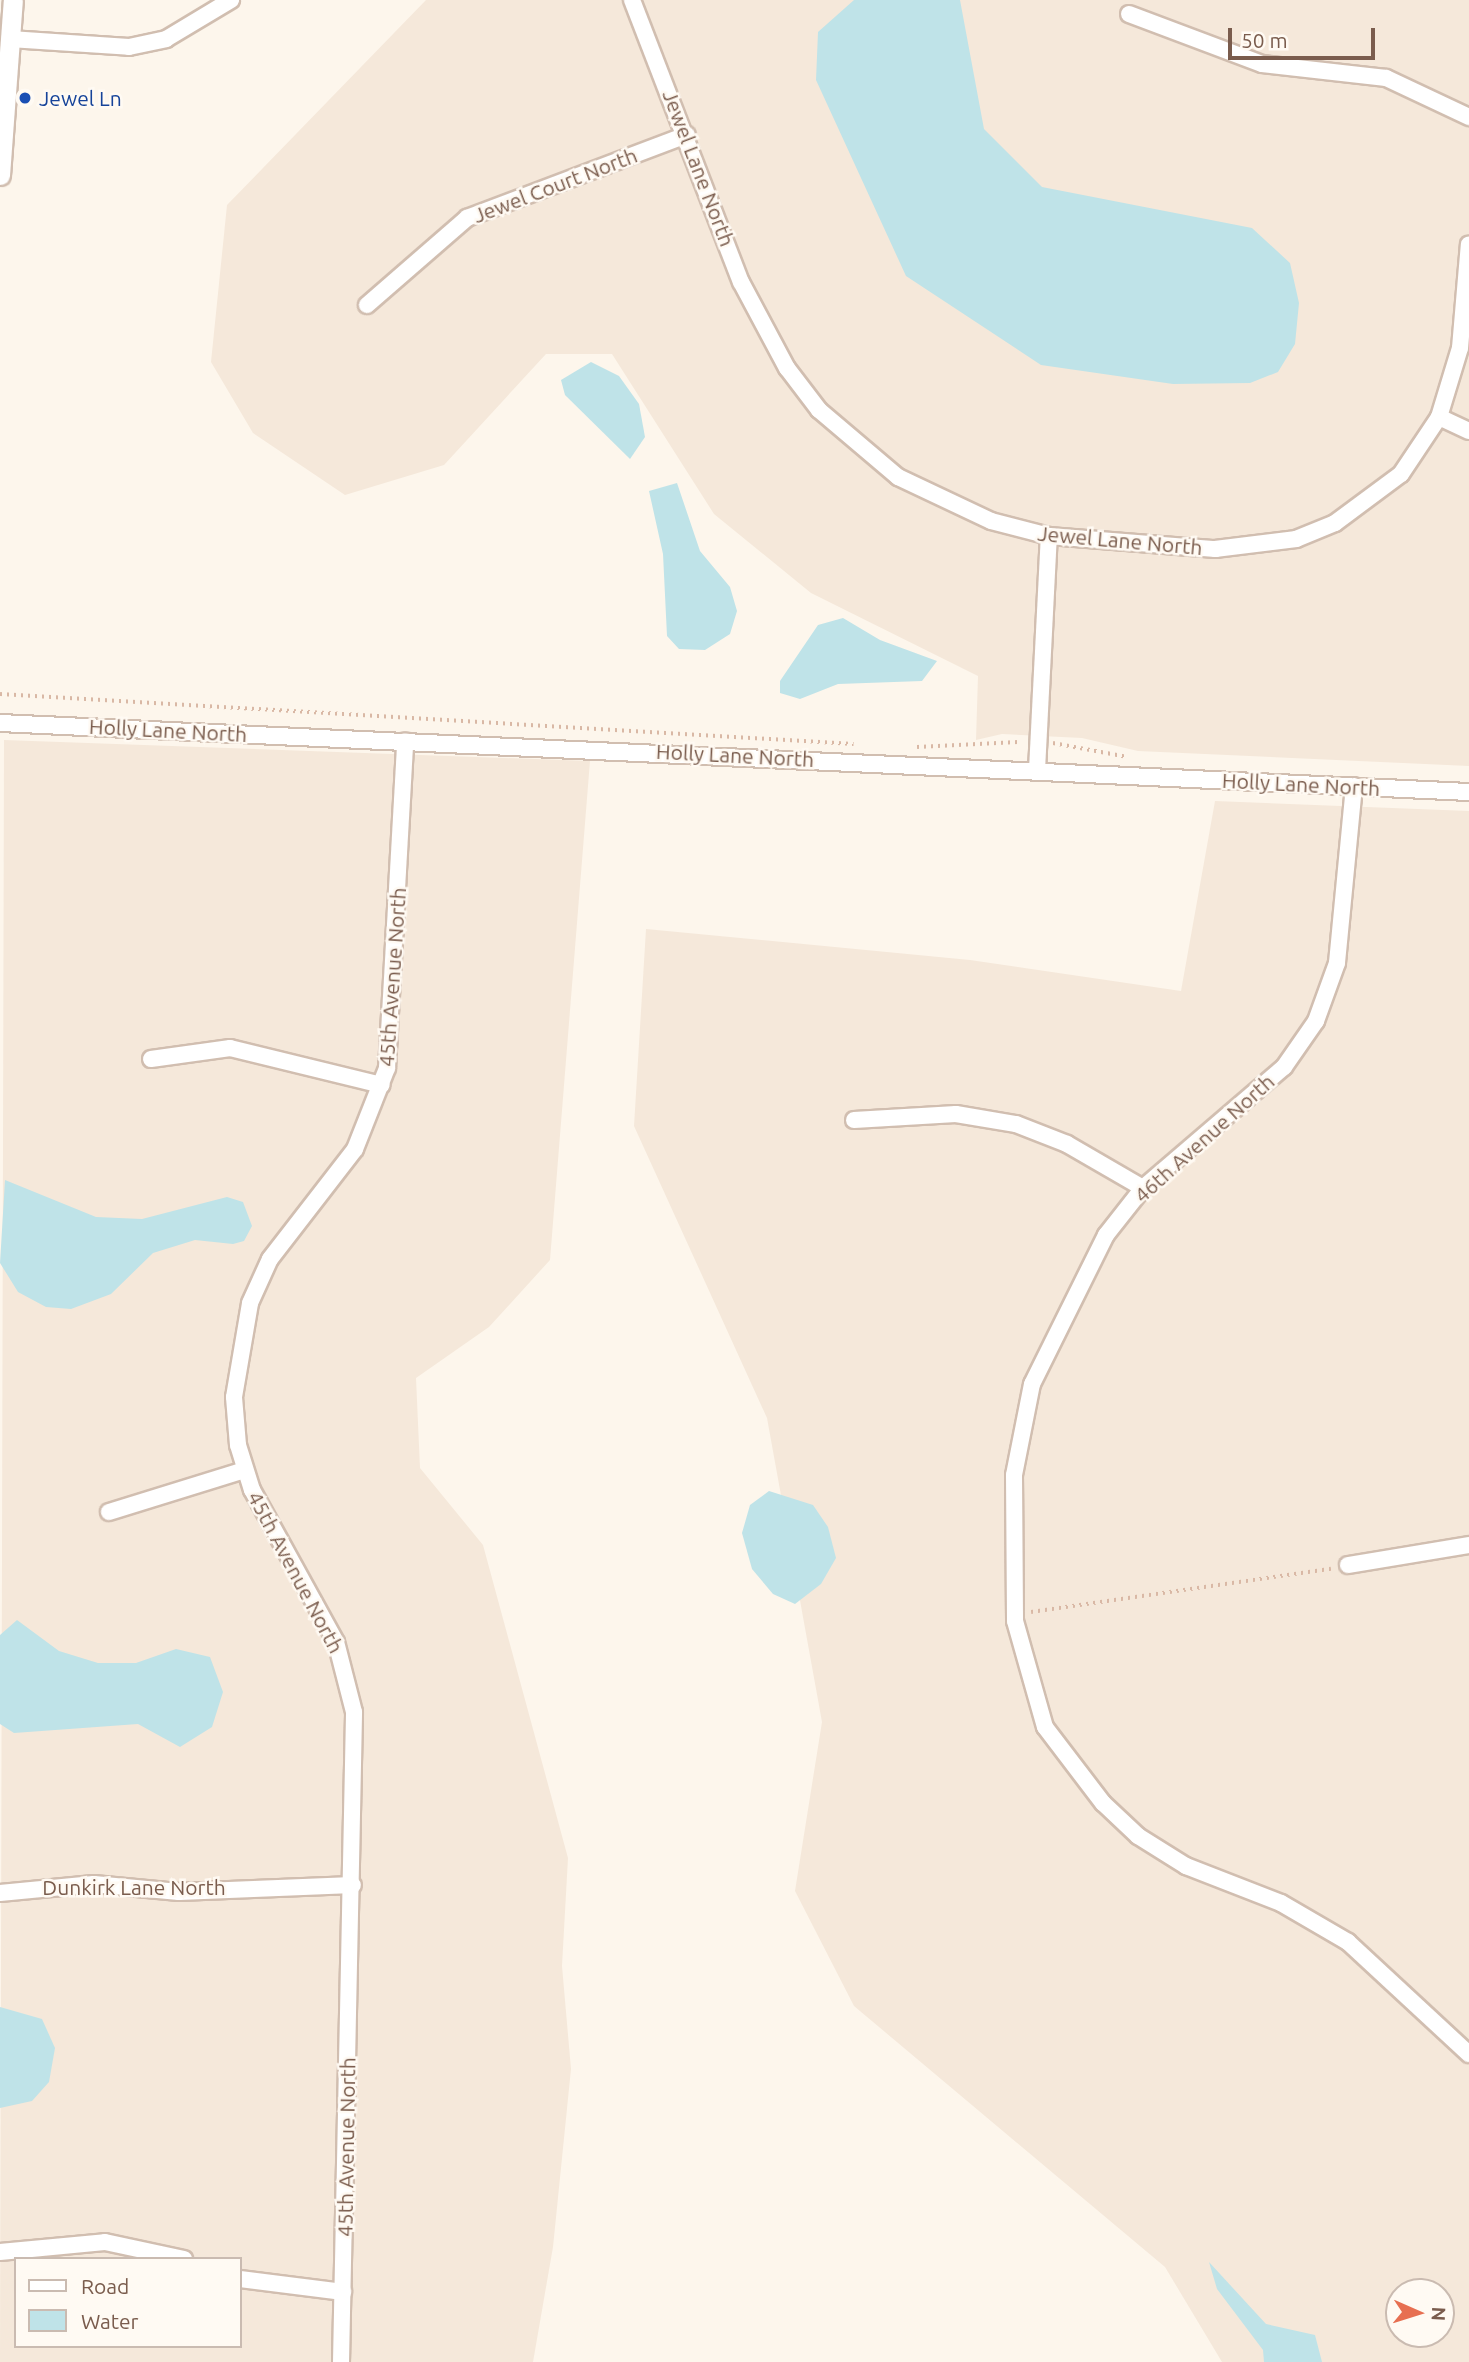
<!DOCTYPE html>
<html>
<head>
<meta charset="utf-8">
<style>
	body { margin:0 }
	#map { position:relative; width:1469px; height:2362px; overflow:hidden; background:#fdf6ec; font-family:Ubuntu,sans-serif }
	div>[style] { position:absolute }
	.residential>* { inset:0; background:#f5e8da }
	.water>* { inset:0; background:#bfe3e8 }
	.path>* { height:3.5px; margin-top:-1.75px; transform-origin:0; background:repeating-linear-gradient(90deg,#d9b8a5 0 2px,transparent 0 7px) }
	.roads { filter:drop-shadow(2px 0 #d1beb0) drop-shadow(-2px 0 #d1beb0) drop-shadow(0 2px #d1beb0) drop-shadow(0 -2px #d1beb0) }
	.minor>* { height:16px; margin:-8px; padding:0 8px; transform-origin:8px; border-radius:8px; background:#fff }
	.tertiary>* { height:19px; margin:-9.5px; padding:0 9.5px; transform-origin:9.5px; border-radius:9.5px; background:#fff }
	.dots>* { width:19px; height:19px; translate:-50% -50%; box-sizing:border-box; border:4px solid #fffaf3; border-radius:50% }
	span { translate:-50% -50%; white-space:nowrap; text-align:center; line-height:1.15; -webkit-text-stroke:5px #fffaf3; paint-order:stroke }
	.transit-label { font-size:21px; color:#164399 }
	.left { translate:0 -50%; text-align:left }
	.street-label { font-size:21px; color:#7a5c4d }
	.legend { position:absolute; left:14px; top:2257px; width:228px; height:91px; box-sizing:border-box; background:#fffaf3; border:2px solid #cabbb1; margin:0; padding:9px 12px; list-style:none; font-size:21px; color:#7a5c4d }
	.legend li { display:flex; align-items:center; gap:14px; height:35px }
	.legend b { width:35px; border:2px solid #cabbb1 }
	.north { position:absolute; left:1385px; top:2278px; width:70px; height:70px; box-sizing:border-box; background:#fffaf3; border:2px solid #cabbb1; border-radius:50%; rotate:93deg; font-size:19px; font-weight:700; line-height:28px; text-align:center; color:#7a5c4d }
	.north::after { content:''; display:block; margin:auto; width:24px; height:32px; background:#e76f51; clip-path:polygon(50% 0,100% 100%,50% 72%,0 100%) }
	.scale { position:absolute; left:1228px; top:28px; width:147px; height:32px; box-sizing:border-box; border:4px solid #7a5c4d; border-top:0; padding-left:9px; font-size:21px; line-height:24px; white-space:nowrap; color:#7a5c4d; -webkit-text-stroke:5px #fffaf3; paint-order:stroke }
</style>
</head>
<body>
<div id="map">
	<div class="residential">
		<div style="clip-path:polygon(426px 0,1469px 0,1469px 766px,1138px 751px,1082px 738px,1002px 734px,976px 740px,978px 676px,811px 593px,714px 514px,612px 354px,546px 354px,444px 465px,345px 495px,253px 433px,211px 362px,227px 205px)"></div>
		<div style="clip-path:polygon(evenodd,4px 740px,590px 761px,550px 1260px,489px 1327px,416px 1378px,420px 1468px,483px 1545px,568px 1858px,562px 1966px,571px 2069px,553px 2247px,533px 2362px,0 2362px,4px 740px,16px 2259px,240px 2259px,240px 2346px,16px 2346px,16px 2259px)"></div>
		<div style="clip-path:polygon(evenodd,1215px 801px,1469px 811px,1469px 2362px,1222px 2362px,1165px 2267px,854px 2006px,795px 1891px,822px 1722px,767px 1418px,634px 1126px,646px 929px,970px 960px,1181px 991px,1215px 801px,1399px 2292px,1441px 2292px,1441px 2334px,1399px 2334px,1399px 2292px)"></div>
	</div>
	<div class="water">
		<div style="clip-path:polygon(854px 0,960px 0,984px 129px,1042px 187px,1252px 228px,1290px 263px,1299px 303px,1295px 344px,1278px 372px,1250px 383px,1173px 384px,1041px 365px,906px 276px,816px 80px,818px 32px)"></div>
		<div style="clip-path:polygon(591px 362px,619px 376px,639px 404px,645px 437px,630px 459px,565px 395px,561px 380px)"></div>
		<div style="clip-path:polygon(677px 483px,700px 551px,730px 587px,737px 611px,730px 634px,705px 650px,679px 649px,667px 636px,663px 554px,649px 491px)"></div>
		<div style="clip-path:polygon(843px 618px,880px 640px,937px 661px,922px 681px,838px 684px,800px 699px,780px 693px,780px 681px,818px 625px)"></div>
		<div style="clip-path:polygon(5px 1180px,96px 1217px,142px 1219px,227px 1197px,243px 1202px,252px 1226px,244px 1241px,233px 1244px,195px 1240px,153px 1253px,111px 1294px,71px 1309px,46px 1307px,18px 1292px,0 1263px)"></div>
		<div style="clip-path:polygon(769px 1491px,813px 1505px,828px 1527px,836px 1558px,821px 1584px,795px 1604px,773px 1594px,752px 1569px,742px 1533px,750px 1505px)"></div>
		<div style="clip-path:polygon(17px 1620px,59px 1651px,98px 1663px,136px 1663px,176px 1649px,210px 1657px,223px 1692px,212px 1727px,180px 1747px,138px 1724px,14px 1733px,0 1724px,0 1635px)"></div>
		<div style="clip-path:polygon(0 2007px,42px 2019px,55px 2048px,49px 2082px,32px 2101px,0 2108px)"></div>
		<div style="clip-path:polygon(1209px 2262px,1266px 2324px,1315px 2335px,1322px 2362px,1264px 2362px,1263px 2350px,1217px 2289px)"></div>
	</div>
	<div class="path">
		<div style="left:0;top:694px;width:855px;rotate:3.35deg"></div>
		<div style="left:1053px;top:743px;width:76px;rotate:10.6deg"></div>
		<div style="left:917px;top:747px;width:104px;rotate:-2.8deg"></div>
		<div style="left:1031px;top:1612px;width:303px;rotate:-8.2deg"></div>
	</div>
	<div class="roads">
		<div class="minor">
			<div style="left:632px;top:0;width:302px;rotate:68.9deg"></div>
			<div style="left:741px;top:282px;width:98px;rotate:61.9deg"></div>
			<div style="left:787px;top:368px;width:53px;rotate:52.7deg"></div>
			<div style="left:819px;top:410px;width:104px;rotate:40.3deg"></div>
			<div style="left:898px;top:477px;width:103px;rotate:25.3deg"></div>
			<div style="left:991px;top:521px;width:60px;rotate:14.5deg"></div>
			<div style="left:1049px;top:536px;width:167px;rotate:4.5deg"></div>
			<div style="left:1215px;top:549px;width:82px;rotate:-7deg"></div>
			<div style="left:1296px;top:539px;width:42px;rotate:-22.3deg"></div>
			<div style="left:1335px;top:523px;width:82px;rotate:-36.6deg"></div>
			<div style="left:1401px;top:474px;width:69px;rotate:-56.3deg"></div>
			<div style="left:1439px;top:417px;width:72px;rotate:-73.1deg"></div>
			<div style="left:1460px;top:348px;width:104px;rotate:-85.1deg"></div>
			<div style="left:1129px;top:14px;width:142px;rotate:20.6deg"></div>
			<div style="left:1262px;top:64px;width:125px;rotate:6.4deg"></div>
			<div style="left:1386px;top:78px;width:92px;rotate:25.2deg"></div>
			<div style="left:10px;top:39px;width:119px;rotate:3.8deg"></div>
			<div style="left:129px;top:47px;width:38px;rotate:-12deg"></div>
			<div style="left:166px;top:39px;width:76px;rotate:-31deg"></div>
			<div style="left:367px;top:305px;width:133px;rotate:-41deg"></div>
			<div style="left:467px;top:218px;width:235px;rotate:-20.7deg"></div>
			<div style="left:1439px;top:417px;width:33px;rotate:25deg"></div>
			<div style="left:0;top:723px;width:1471px;rotate:2.69deg"></div>
			<div style="left:1037px;top:770px;width:234px;rotate:-87.1deg"></div>
			<div style="left:1354px;top:786px;width:178px;rotate:95.5deg"></div>
			<div style="left:1337px;top:963px;width:62px;rotate:109.9deg"></div>
			<div style="left:1316px;top:1021px;width:56px;rotate:124.8deg"></div>
			<div style="left:1284px;top:1067px;width:186px;rotate:139.4deg"></div>
			<div style="left:1143px;top:1188px;width:60px;rotate:128.2deg"></div>
			<div style="left:1106px;top:1235px;width:166px;rotate:116.4deg"></div>
			<div style="left:1032px;top:1384px;width:93px;rotate:101.2deg"></div>
			<div style="left:1014px;top:1475px;width:146px;rotate:89.6deg"></div>
			<div style="left:1015px;top:1621px;width:110px;rotate:74.2deg"></div>
			<div style="left:1045px;top:1727px;width:96px;rotate:52.7deg"></div>
			<div style="left:1103px;top:1803px;width:48px;rotate:43.3deg"></div>
			<div style="left:1138px;top:1836px;width:57px;rotate:32deg"></div>
			<div style="left:1186px;top:1866px;width:102px;rotate:21.3deg"></div>
			<div style="left:1281px;top:1903px;width:78px;rotate:30.2deg"></div>
			<div style="left:1348px;top:1942px;width:165px;rotate:42.8deg"></div>
			<div style="left:151px;top:1059px;width:80px;rotate:-7.9deg"></div>
			<div style="left:230px;top:1048px;width:156px;rotate:13.7deg"></div>
			<div style="left:854px;top:1120px;width:102px;rotate:-3.4deg"></div>
			<div style="left:956px;top:1114px;width:61px;rotate:9.5deg"></div>
			<div style="left:1016px;top:1124px;width:55px;rotate:21.4deg"></div>
			<div style="left:1067px;top:1144px;width:88px;rotate:30.1deg"></div>
			<div style="left:109px;top:1512px;width:142px;rotate:-17.2deg"></div>
			<div style="left:1348px;top:1565px;width:123px;rotate:-9.4deg"></div>
			<div style="left:0;top:1893px;width:94px;rotate:-5.5deg"></div>
			<div style="left:94px;top:1884px;width:85px;rotate:5.4deg"></div>
			<div style="left:179px;top:1892px;width:174px;rotate:-2.3deg"></div>
			<div style="left:0;top:2252px;width:105px;rotate:-5.4deg"></div>
			<div style="left:105px;top:2242px;width:81px;rotate:12.1deg"></div>
			<div style="left:240px;top:2279px;width:104px;rotate:7.2deg"></div>
			<div style="left:341px;top:2362px;width:650px;rotate:-88.85deg"></div>
			<div style="left:354px;top:1712px;width:72px;rotate:-104.4deg"></div>
			<div style="left:336px;top:1642px;width:174px;rotate:-118.9deg"></div>
			<div style="left:252px;top:1490px;width:47px;rotate:-107.3deg"></div>
			<div style="left:238px;top:1445px;width:48px;rotate:-94.8deg"></div>
			<div style="left:234px;top:1397px;width:95px;rotate:-80.3deg"></div>
			<div style="left:250px;top:1303px;width:48px;rotate:-65.6deg"></div>
			<div style="left:270px;top:1259px;width:139px;rotate:-52.3deg"></div>
			<div style="left:355px;top:1149px;width:87px;rotate:-68.4deg"></div>
			<div style="left:387px;top:1068px;width:327px;rotate:-86.8deg"></div>
		</div>
		<div class="tertiary">
			<div style="left:0;top:175px;width:175px;rotate:-85.8deg"></div>
		</div>
	</div>
	<div class="dots">
		<div style="left:25px;top:98px;background:#1a4fb4"></div>
	</div>
	<div class="transit-label">
		<span class="left" style="left:39px;top:98px">Jewel Ln</span>
	</div>
	<div class="street-label">
		<span style="left:699px;top:168px;rotate:69deg">Jewel Lane North</span>
		<span style="left:555px;top:185px;rotate:-21deg">Jewel Court North</span>
		<span style="left:1120px;top:540px;rotate:5deg">Jewel Lane North</span>
		<span style="left:168px;top:730px;rotate:3deg">Holly Lane North</span>
		<span style="left:735px;top:755px;rotate:3deg">Holly Lane North</span>
		<span style="left:1301px;top:784px;rotate:3deg">Holly Lane North</span>
		<span style="left:392px;top:977px;rotate:-86deg">45th Avenue North</span>
		<span style="left:1204px;top:1138px;rotate:-42deg">46th Avenue North</span>
		<span style="left:296px;top:1572px;rotate:62deg">45th Avenue North</span>
		<span style="left:134px;top:1887px">Dunkirk Lane North</span>
		<span style="left:346px;top:2147px;rotate:-89deg">45th Avenue North</span>
	</div>
	<ul class="legend">
	<li><b style="height:9px;background:#fff"></b>Road</li>
	<li><b style="height:19px;background:#bfe3e8"></b>Water</li>
	</ul>
	<div class="north">N</div>
	<div class="scale">50 m</div>
</div>
</body>
</html>
